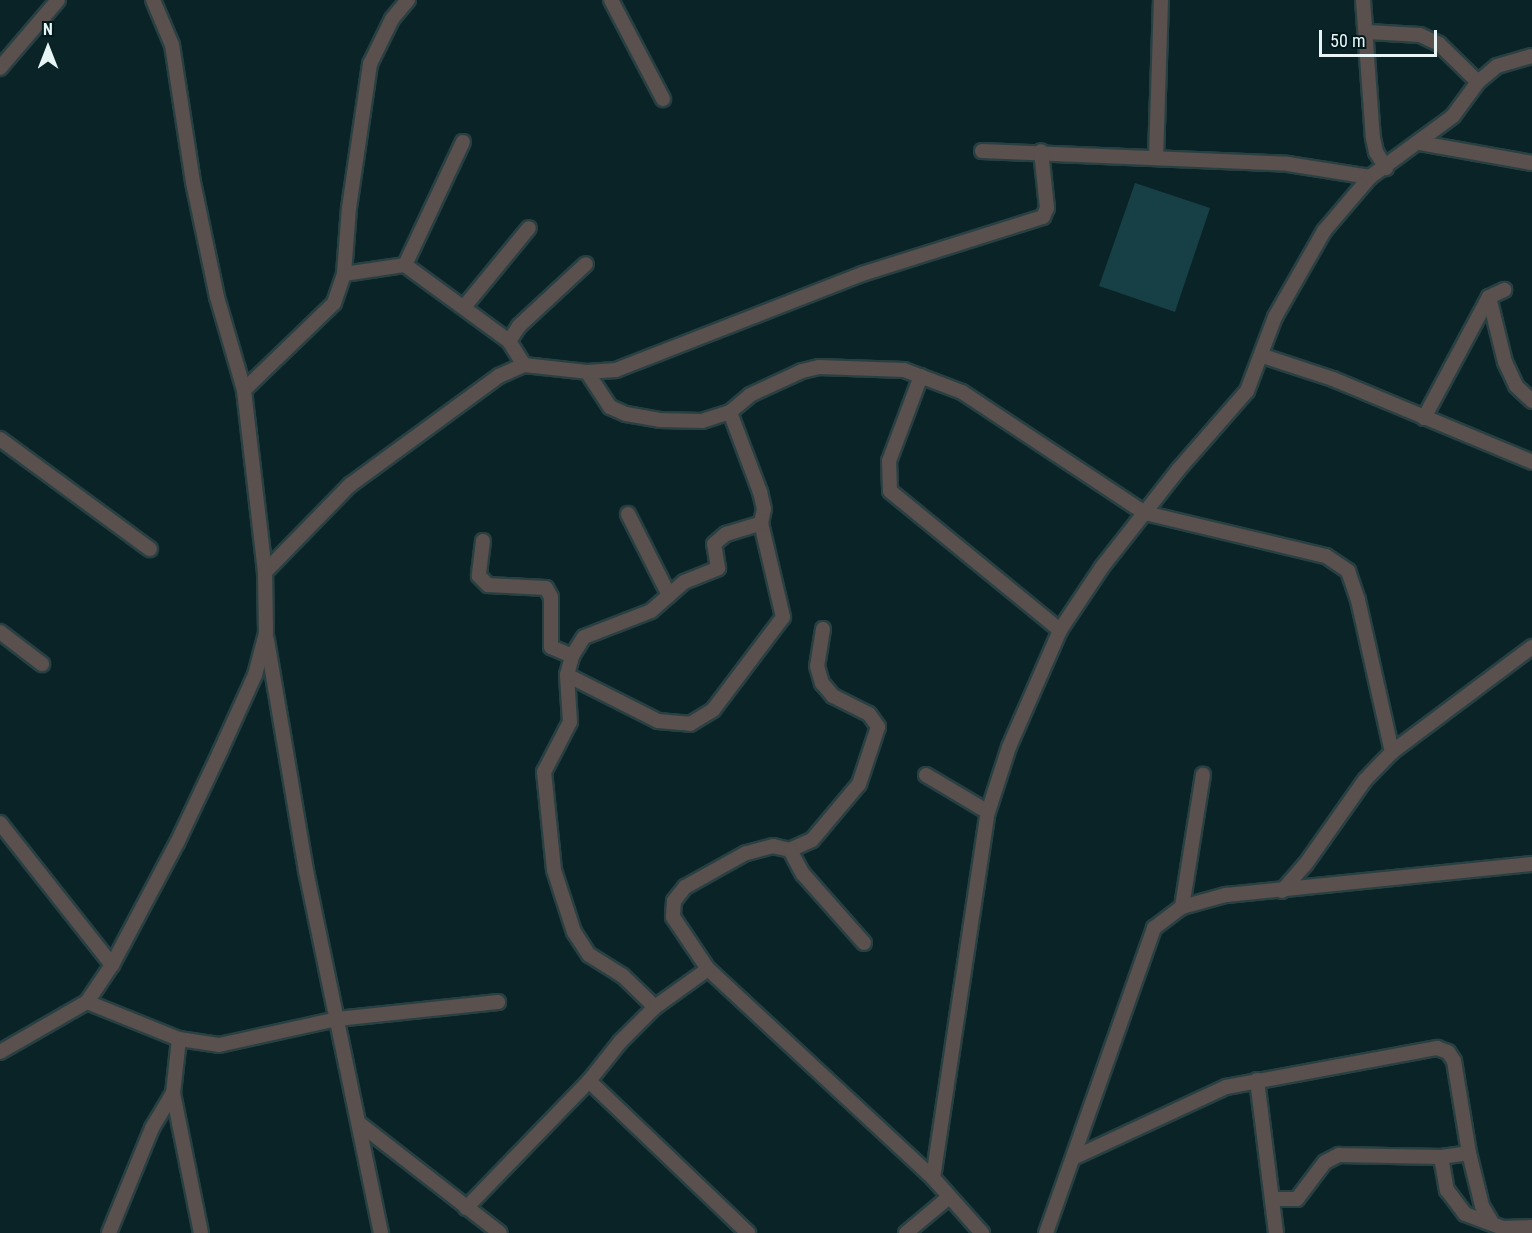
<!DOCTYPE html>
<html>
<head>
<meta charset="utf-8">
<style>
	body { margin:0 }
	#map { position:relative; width:1532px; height:1233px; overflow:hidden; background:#0a2326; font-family:"Roboto Condensed",sans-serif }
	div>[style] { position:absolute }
	.green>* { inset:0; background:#164045 }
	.roads { filter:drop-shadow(2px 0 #294043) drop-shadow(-2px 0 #294043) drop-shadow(0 2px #294043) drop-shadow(0 -2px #294043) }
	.street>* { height:14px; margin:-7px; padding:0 7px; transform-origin:7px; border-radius:7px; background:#5a504d }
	span { translate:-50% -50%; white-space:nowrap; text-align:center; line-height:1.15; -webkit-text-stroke:4.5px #02191c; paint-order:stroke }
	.north { position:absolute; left:18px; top:18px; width:60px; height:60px; -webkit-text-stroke:4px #02191c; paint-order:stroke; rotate:0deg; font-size:16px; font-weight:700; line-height:24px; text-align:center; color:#e7f5f7 }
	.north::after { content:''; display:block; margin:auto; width:21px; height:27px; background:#e7f5f7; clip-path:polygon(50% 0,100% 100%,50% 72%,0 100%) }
	.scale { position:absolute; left:1319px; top:30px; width:118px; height:27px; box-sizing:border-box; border:3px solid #e7f5f7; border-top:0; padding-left:8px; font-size:18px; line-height:21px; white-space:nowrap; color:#e7f5f7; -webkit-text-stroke:4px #02191c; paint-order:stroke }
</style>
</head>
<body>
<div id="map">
	<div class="green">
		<div style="clip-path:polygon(1135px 183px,1210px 208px,1175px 312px,1099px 286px)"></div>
	</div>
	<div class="roads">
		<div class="street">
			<div style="left:611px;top:0;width:112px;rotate:62.3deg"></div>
			<div style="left:1363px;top:0;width:138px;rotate:85.9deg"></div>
			<div style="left:1373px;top:138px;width:14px;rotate:78deg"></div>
			<div style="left:1376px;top:152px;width:19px;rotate:58deg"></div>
			<div style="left:1368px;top:32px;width:52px;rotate:3.3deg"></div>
			<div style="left:1420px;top:35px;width:21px;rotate:25deg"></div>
			<div style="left:1439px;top:44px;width:54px;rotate:44.3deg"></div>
			<div style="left:0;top:68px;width:89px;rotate:-49.5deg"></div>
			<div style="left:1420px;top:143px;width:114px;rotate:10.1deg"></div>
			<div style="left:982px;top:151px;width:306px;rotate:2.4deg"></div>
			<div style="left:1288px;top:164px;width:83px;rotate:9deg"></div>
			<div style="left:1156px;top:158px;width:158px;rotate:-88.2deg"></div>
			<div style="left:405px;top:265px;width:136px;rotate:-64.8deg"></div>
			<div style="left:344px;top:274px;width:62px;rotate:-8.4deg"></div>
			<div style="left:405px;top:265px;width:129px;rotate:36.2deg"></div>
			<div style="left:1489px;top:297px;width:67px;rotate:76.2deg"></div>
			<div style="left:1505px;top:362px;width:26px;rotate:65deg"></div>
			<div style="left:1516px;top:386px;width:22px;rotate:43deg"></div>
			<div style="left:464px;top:307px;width:102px;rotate:-50.6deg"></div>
			<div style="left:1263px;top:356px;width:74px;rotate:18.2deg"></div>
			<div style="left:1333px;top:379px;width:216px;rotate:22.6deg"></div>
			<div style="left:524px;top:365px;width:28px;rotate:-122deg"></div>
			<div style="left:509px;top:341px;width:18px;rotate:-56deg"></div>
			<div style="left:519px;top:326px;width:91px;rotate:-42.8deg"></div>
			<div style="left:587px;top:372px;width:42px;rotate:56.7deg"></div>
			<div style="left:610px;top:407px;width:17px;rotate:24deg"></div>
			<div style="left:626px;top:414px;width:34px;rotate:10deg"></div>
			<div style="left:659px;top:420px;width:43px;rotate:1.3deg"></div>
			<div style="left:702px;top:421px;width:29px;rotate:-18deg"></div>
			<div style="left:730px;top:412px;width:26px;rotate:-40deg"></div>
			<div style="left:750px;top:395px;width:57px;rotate:-24.8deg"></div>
			<div style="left:802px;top:371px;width:17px;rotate:-13deg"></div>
			<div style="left:819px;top:367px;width:85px;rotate:2deg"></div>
			<div style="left:904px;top:370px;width:62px;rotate:20.8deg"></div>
			<div style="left:962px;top:392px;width:219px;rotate:33.5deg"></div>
			<div style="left:1145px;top:513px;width:186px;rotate:13.4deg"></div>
			<div style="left:1326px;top:556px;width:27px;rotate:34deg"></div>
			<div style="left:1348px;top:571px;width:31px;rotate:71deg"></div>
			<div style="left:1358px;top:600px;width:156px;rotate:77.4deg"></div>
			<div style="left:921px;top:376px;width:91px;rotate:110.6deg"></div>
			<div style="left:889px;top:461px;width:30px;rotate:88deg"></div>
			<div style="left:890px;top:491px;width:220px;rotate:39.3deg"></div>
			<div style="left:244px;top:390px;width:125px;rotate:-44deg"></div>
			<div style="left:334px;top:303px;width:31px;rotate:-71deg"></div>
			<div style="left:344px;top:274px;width:66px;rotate:-85.7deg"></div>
			<div style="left:349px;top:208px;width:146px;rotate:-81.7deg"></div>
			<div style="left:370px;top:64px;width:50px;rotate:-63.9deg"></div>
			<div style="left:392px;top:19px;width:25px;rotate:-50deg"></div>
			<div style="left:1424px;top:418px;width:137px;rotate:-61.8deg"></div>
			<div style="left:1489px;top:297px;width:17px;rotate:-25deg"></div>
			<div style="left:0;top:439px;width:186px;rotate:36.3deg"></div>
			<div style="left:628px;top:514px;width:91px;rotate:63.2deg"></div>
			<div style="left:483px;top:541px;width:35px;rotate:97deg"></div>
			<div style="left:479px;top:576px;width:13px;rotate:45deg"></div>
			<div style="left:488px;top:585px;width:58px;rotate:3deg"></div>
			<div style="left:546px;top:588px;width:10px;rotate:61deg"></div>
			<div style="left:551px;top:597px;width:50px;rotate:90deg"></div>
			<div style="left:551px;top:647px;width:23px;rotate:23deg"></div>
			<div style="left:265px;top:572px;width:122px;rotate:-45.7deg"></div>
			<div style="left:350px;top:485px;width:185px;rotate:-36.2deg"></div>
			<div style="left:499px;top:376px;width:27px;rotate:-24deg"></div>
			<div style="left:524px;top:365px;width:63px;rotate:6.3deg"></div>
			<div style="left:587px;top:372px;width:29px;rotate:-4deg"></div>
			<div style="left:616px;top:370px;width:264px;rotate:-21.3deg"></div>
			<div style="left:862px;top:274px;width:190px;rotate:-17.5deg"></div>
			<div style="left:1043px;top:217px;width:10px;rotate:-66deg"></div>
			<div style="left:1047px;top:208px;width:57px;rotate:-96deg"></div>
			<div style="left:823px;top:629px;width:37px;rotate:99deg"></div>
			<div style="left:817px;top:666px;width:18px;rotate:74deg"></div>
			<div style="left:822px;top:683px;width:17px;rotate:50deg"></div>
			<div style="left:833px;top:696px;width:40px;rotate:26.6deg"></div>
			<div style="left:869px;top:714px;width:16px;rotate:55deg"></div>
			<div style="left:878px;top:727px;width:60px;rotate:108.4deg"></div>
			<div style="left:859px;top:784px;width:73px;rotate:130deg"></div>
			<div style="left:812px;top:840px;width:24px;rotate:156deg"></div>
			<div style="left:790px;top:850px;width:17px;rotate:-167deg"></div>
			<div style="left:773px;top:846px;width:28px;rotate:165deg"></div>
			<div style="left:746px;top:853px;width:70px;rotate:150.9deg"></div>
			<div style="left:685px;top:887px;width:18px;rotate:128deg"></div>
			<div style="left:674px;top:901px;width:16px;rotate:94deg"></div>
			<div style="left:673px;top:917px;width:63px;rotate:56.1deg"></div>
			<div style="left:708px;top:969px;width:307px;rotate:42.9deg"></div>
			<div style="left:933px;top:1178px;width:74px;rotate:48.3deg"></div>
			<div style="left:0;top:632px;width:53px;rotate:37.3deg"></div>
			<div style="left:267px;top:640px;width:234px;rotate:80.4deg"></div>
			<div style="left:306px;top:871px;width:370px;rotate:78.3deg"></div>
			<div style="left:567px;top:675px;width:102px;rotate:26.8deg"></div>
			<div style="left:658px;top:721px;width:32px;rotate:5deg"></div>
			<div style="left:690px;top:724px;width:27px;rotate:-31deg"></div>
			<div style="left:713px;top:710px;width:116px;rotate:-53deg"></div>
			<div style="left:783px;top:617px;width:97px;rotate:-103.2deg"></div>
			<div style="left:926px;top:775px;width:72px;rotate:30.8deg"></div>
			<div style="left:0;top:823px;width:181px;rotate:51.7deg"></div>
			<div style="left:790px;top:850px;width:27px;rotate:62deg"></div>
			<div style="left:803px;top:874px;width:92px;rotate:48.5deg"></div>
			<div style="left:1282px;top:891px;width:35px;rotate:-49deg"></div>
			<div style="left:1305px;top:865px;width:104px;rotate:-54.8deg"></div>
			<div style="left:1365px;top:780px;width:39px;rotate:-46deg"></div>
			<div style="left:1392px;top:752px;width:175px;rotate:-36.9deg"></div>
			<div style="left:1182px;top:907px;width:134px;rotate:-81deg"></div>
			<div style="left:87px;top:1002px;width:99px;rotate:21.9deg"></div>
			<div style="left:179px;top:1039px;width:40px;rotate:8.5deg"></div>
			<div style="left:219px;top:1045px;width:121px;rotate:-12.4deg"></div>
			<div style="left:337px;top:1019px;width:162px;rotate:-6deg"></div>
			<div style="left:655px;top:1007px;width:45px;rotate:-135.9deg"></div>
			<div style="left:623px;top:976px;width:40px;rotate:-148deg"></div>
			<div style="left:589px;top:955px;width:27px;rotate:-123deg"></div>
			<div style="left:574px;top:932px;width:65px;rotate:-107.9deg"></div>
			<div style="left:554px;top:870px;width:99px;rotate:-95.8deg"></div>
			<div style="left:544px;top:772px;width:56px;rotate:-62.5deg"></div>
			<div style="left:570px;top:722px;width:47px;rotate:-93.7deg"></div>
			<div style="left:567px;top:675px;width:20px;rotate:-75deg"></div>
			<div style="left:572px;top:656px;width:22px;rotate:-58deg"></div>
			<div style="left:584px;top:637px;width:72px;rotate:-21.2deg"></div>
			<div style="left:651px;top:611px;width:44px;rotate:-41.3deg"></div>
			<div style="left:684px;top:582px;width:37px;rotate:-22deg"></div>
			<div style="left:718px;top:568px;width:24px;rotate:-99deg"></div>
			<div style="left:714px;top:544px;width:16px;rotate:-40deg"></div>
			<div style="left:726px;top:534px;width:37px;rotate:-17deg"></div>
			<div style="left:761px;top:523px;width:14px;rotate:-78deg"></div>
			<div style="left:764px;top:509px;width:17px;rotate:-103deg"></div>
			<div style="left:760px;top:492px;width:85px;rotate:-110.6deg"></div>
			<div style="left:179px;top:1039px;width:54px;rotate:96.3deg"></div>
			<div style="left:173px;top:1093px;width:143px;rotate:78.7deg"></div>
			<div style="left:0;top:1052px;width:100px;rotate:-29.9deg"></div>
			<div style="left:87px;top:1002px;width:45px;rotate:-56deg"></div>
			<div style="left:112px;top:965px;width:138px;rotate:-62deg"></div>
			<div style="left:177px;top:843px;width:101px;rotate:-64.7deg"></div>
			<div style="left:220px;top:752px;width:85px;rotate:-65.6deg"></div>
			<div style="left:255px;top:675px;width:43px;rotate:-75.3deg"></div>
			<div style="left:266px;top:633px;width:61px;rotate:-90.9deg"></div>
			<div style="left:265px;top:572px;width:183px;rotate:-96.6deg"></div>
			<div style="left:244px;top:390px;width:97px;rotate:-106.2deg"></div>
			<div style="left:217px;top:297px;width:117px;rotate:-101.8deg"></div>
			<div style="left:193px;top:182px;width:139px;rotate:-98.7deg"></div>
			<div style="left:172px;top:45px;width:49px;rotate:-112.9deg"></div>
			<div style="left:1257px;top:1080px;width:154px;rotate:82.9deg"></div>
			<div style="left:589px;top:1081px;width:220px;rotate:43.7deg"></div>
			<div style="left:360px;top:1124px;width:177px;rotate:37.9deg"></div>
			<div style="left:1441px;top:1157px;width:34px;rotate:80deg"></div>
			<div style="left:1447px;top:1190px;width:30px;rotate:53deg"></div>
			<div style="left:1465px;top:1214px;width:40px;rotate:20.2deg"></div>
			<div style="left:1503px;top:1228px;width:29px;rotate:-2deg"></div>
			<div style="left:1073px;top:1158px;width:169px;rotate:-24.9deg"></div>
			<div style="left:1226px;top:1087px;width:215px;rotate:-10.5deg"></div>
			<div style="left:1437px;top:1048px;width:12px;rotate:20deg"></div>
			<div style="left:1448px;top:1052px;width:11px;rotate:56deg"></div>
			<div style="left:1454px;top:1061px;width:93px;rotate:80.7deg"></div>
			<div style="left:1469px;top:1153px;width:55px;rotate:76.2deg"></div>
			<div style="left:1482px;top:1206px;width:17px;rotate:59deg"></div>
			<div style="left:933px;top:1178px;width:370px;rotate:-81.5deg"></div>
			<div style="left:988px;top:812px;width:68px;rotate:-72.1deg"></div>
			<div style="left:1009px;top:747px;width:128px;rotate:-66.4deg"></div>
			<div style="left:1060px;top:630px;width:76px;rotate:-56.3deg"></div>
			<div style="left:1102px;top:567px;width:123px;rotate:-51.9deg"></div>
			<div style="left:1178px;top:470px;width:105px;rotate:-48.9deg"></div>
			<div style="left:1247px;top:391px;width:79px;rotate:-69.3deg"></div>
			<div style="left:1275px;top:317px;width:99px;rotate:-60.3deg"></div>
			<div style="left:1324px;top:231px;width:71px;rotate:-49.6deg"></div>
			<div style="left:1370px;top:177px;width:103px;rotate:-36.3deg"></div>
			<div style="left:1453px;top:116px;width:42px;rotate:-53.7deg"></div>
			<div style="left:1478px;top:82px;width:25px;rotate:-40deg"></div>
			<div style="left:1497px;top:66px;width:36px;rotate:-16deg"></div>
			<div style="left:1272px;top:1199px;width:25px"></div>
			<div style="left:1297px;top:1199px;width:46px;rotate:-52.9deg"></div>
			<div style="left:1325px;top:1162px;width:16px;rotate:-27deg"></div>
			<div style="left:1339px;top:1155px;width:102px;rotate:1.1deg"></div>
			<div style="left:1441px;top:1157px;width:28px;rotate:-8deg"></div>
			<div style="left:466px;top:1208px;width:177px;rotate:-45.9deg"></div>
			<div style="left:589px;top:1081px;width:50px;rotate:-51.5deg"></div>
			<div style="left:620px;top:1042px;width:49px;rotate:-45deg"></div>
			<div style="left:655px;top:1007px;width:65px;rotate:-35.6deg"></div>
			<div style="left:109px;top:1233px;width:113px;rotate:-67.7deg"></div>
			<div style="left:152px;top:1128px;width:41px;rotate:-59deg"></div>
			<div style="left:906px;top:1233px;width:56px;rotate:-39.9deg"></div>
			<div style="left:1046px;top:1233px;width:324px;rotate:-70.5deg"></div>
			<div style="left:1154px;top:928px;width:35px;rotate:-37deg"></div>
			<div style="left:1182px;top:907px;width:46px;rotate:-15.3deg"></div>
			<div style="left:1226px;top:895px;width:308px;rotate:-5.8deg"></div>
		</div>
	</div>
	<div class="north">N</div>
	<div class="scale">50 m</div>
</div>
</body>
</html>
